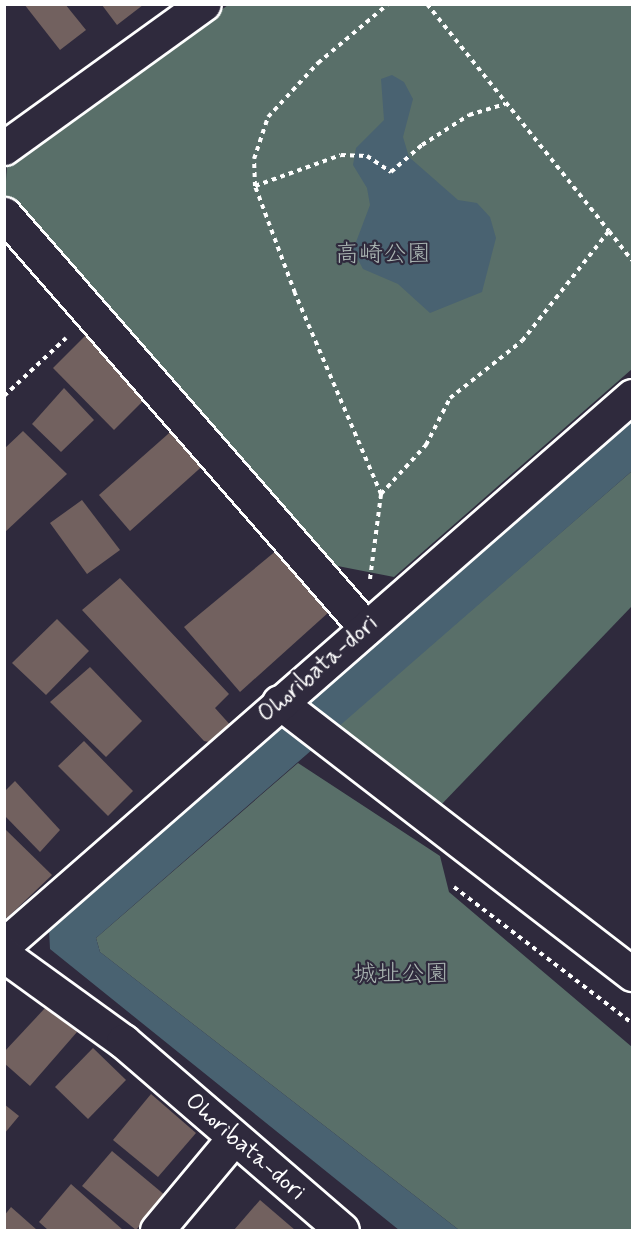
<!DOCTYPE html>
<html>
<head>
<meta charset="utf-8">
<style>
	body { margin:0 }
	#map { position:relative; width:637px; height:1235px; overflow:hidden; background:#2f2a3d; font-family:Mynerve,"Klee One",sans-serif }
	div>[style] { position:absolute }
	.green>* { inset:0; background:#596f69 }
	.water>* { inset:0; background:#496271 }
	.building>* { inset:0; background:#72615f }
	.path>* { height:4px; margin-top:-2px; transform-origin:0; background:repeating-linear-gradient(90deg,#fff 0 4.5px,transparent 0 9px) }
	.roads { filter:drop-shadow(2px 0 #fff) drop-shadow(-2px 0 #fff) drop-shadow(0 2px #fff) drop-shadow(0 -2px #fff) }
	.minor>* { height:33px; margin:-16.5px; padding:0 16.5px; transform-origin:16.5px; border-radius:16.5px; background:#2f2a3d }
	span { translate:-50% -50%; white-space:nowrap; text-align:center; line-height:1.15; -webkit-text-stroke:4.5px #2f2a3d; paint-order:stroke }
	.park-label { font-size:24px; color:#acb7b4 }
	.street-label { font-size:24px; color:#fff }
	.frame { position:absolute; inset:0; border:6px solid #fff; pointer-events:none }
</style>
</head>
<body>
<div id="map">
	<div class="green">
		<div style="clip-path:polygon(228px 5px,632px 5px,632px 369px,394px 577px,317px 562px,5px 196px,7px 166px)"></div>
		<div style="clip-path:polygon(632px 471px,632px 606px,439px 807px,335px 728px)"></div>
		<div style="clip-path:polygon(298px 763px,440px 856px,449px 892px,632px 1047px,632px 1230px,459px 1230px,100px 952px,96px 938px)"></div>
	</div>
	<div class="water">
		<div style="clip-path:polygon(392px 75px,404px 82px,413px 99px,403px 137px,409px 157px,458px 200px,477px 203px,490px 217px,496px 238px,482px 292px,430px 313px,398px 284px,363px 269px,353px 250px,370px 205px,367px 188px,353px 165px,356px 148px,384px 120px,381px 79px)"></div>
		<div style="clip-path:polygon(632px 420px,632px 471px,96px 938px,100px 952px,459px 1230px,399px 1230px,50px 949px,49px 929px)"></div>
	</div>
	<div class="building">
		<div style="clip-path:polygon(24px 4px,65px 4px,86px 30px,60px 50px)"></div>
		<div style="clip-path:polygon(102px 5px,143px 5px,117px 25px)"></div>
		<div style="clip-path:polygon(91px 330px,152px 392px,114px 430px,53px 368px)"></div>
		<div style="clip-path:polygon(64px 388px,94px 420px,61px 452px,32px 424px)"></div>
		<div style="clip-path:polygon(176px 427px,207px 462px,130px 531px,99px 495px)"></div>
		<div style="clip-path:polygon(23px 431px,67px 474px,4px 533px,4px 449px)"></div>
		<div style="clip-path:polygon(82px 500px,120px 550px,87px 574px,50px 523px)"></div>
		<div style="clip-path:polygon(277px 550px,329px 612px,240px 692px,184px 627px)"></div>
		<div style="clip-path:polygon(120px 578px,229px 694px,215px 708px,233px 728px,219px 744px,204px 741px,82px 610px)"></div>
		<div style="clip-path:polygon(57px 619px,89px 651px,46px 695px,12px 663px)"></div>
		<div style="clip-path:polygon(90px 667px,142px 721px,106px 757px,50px 702px)"></div>
		<div style="clip-path:polygon(84px 741px,133px 791px,108px 816px,58px 766px)"></div>
		<div style="clip-path:polygon(15px 781px,60px 830px,40px 852px,4px 815px,4px 792px)"></div>
		<div style="clip-path:polygon(4px 828px,52px 875px,7px 918px,4px 916px)"></div>
		<div style="clip-path:polygon(46px 1007px,77px 1032px,30px 1086px,4px 1063px,4px 1052px)"></div>
		<div style="clip-path:polygon(93px 1048px,126px 1080px,88px 1119px,55px 1087px)"></div>
		<div style="clip-path:polygon(151px 1094px,196px 1133px,158px 1177px,113px 1140px)"></div>
		<div style="clip-path:polygon(4px 1104px,19px 1116px,4px 1134px)"></div>
		<div style="clip-path:polygon(112px 1151px,166px 1196px,136px 1230px,82px 1186px)"></div>
		<div style="clip-path:polygon(71px 1184px,123px 1230px,48px 1230px,39px 1222px)"></div>
		<div style="clip-path:polygon(260px 1200px,295px 1230px,234px 1230px)"></div>
		<div style="clip-path:polygon(11px 1207px,37px 1230px,4px 1230px,4px 1216px)"></div>
	</div>
	<div class="path">
		<div style="left:427px;top:4px;width:291px;rotate:51.3deg"></div>
		<div style="left:255px;top:186px;width:91px;rotate:-19.8deg"></div>
		<div style="left:341px;top:155px;width:26px;rotate:2deg"></div>
		<div style="left:367px;top:156px;width:29px;rotate:34deg"></div>
		<div style="left:391px;top:172px;width:41px;rotate:-41.1deg"></div>
		<div style="left:422px;top:145px;width:56px;rotate:-32.6deg"></div>
		<div style="left:469px;top:115px;width:38px;rotate:-17deg"></div>
		<div style="left:4px;top:396px;width:85px;rotate:-43.1deg"></div>
		<div style="left:381px;top:494px;width:219px;rotate:-113.2deg"></div>
		<div style="left:295px;top:293px;width:114px;rotate:-110.5deg"></div>
		<div style="left:255px;top:186px;width:27px;rotate:-92deg"></div>
		<div style="left:254px;top:159px;width:44px;rotate:-71.6deg"></div>
		<div style="left:268px;top:117px;width:74px;rotate:-47.2deg"></div>
		<div style="left:318px;top:63px;width:92px;rotate:-40.1deg"></div>
		<div style="left:370px;top:579px;width:86px;rotate:-82.6deg"></div>
		<div style="left:381px;top:494px;width:67px;rotate:-47.4deg"></div>
		<div style="left:426px;top:445px;width:53px;rotate:-62.9deg"></div>
		<div style="left:450px;top:398px;width:92px;rotate:-38.4deg"></div>
		<div style="left:522px;top:341px;width:140px;rotate:-51.7deg"></div>
		<div style="left:609px;top:231px;width:37px;rotate:52deg"></div>
		<div style="left:454px;top:887px;width:224px;rotate:37.4deg"></div>
	</div>
	<div class="roads">
		<div class="minor">
			<div style="left:4px;top:148px;width:246px;rotate:-35.8deg"></div>
			<div style="left:4px;top:214px;width:550px;rotate:48.83deg"></div>
			<div style="left:279px;top:702px;width:446px;rotate:37.6deg"></div>
			<div style="left:4px;top:945px;width:834px;rotate:-41.16deg"></div>
			<div style="left:4px;top:955px;width:147px;rotate:35.9deg"></div>
			<div style="left:123px;top:1041px;width:289px;rotate:40.8deg"></div>
			<div style="left:157px;top:1230px;width:119px;rotate:-50.1deg"></div>
		</div>
	</div>
	<div class="park-label">
		<span style="left:383px;top:255px">高崎公園</span>
		<span style="left:401px;top:975px">城址公園</span>
	</div>
	<div class="street-label">
		<span style="left:318px;top:669px;rotate:-41deg">Ohoribata-dori</span>
		<span style="left:245px;top:1147px;rotate:41deg">Ohoribata-dori</span>
	</div>
	<div class="frame"></div>
</div>
</body>
</html>
